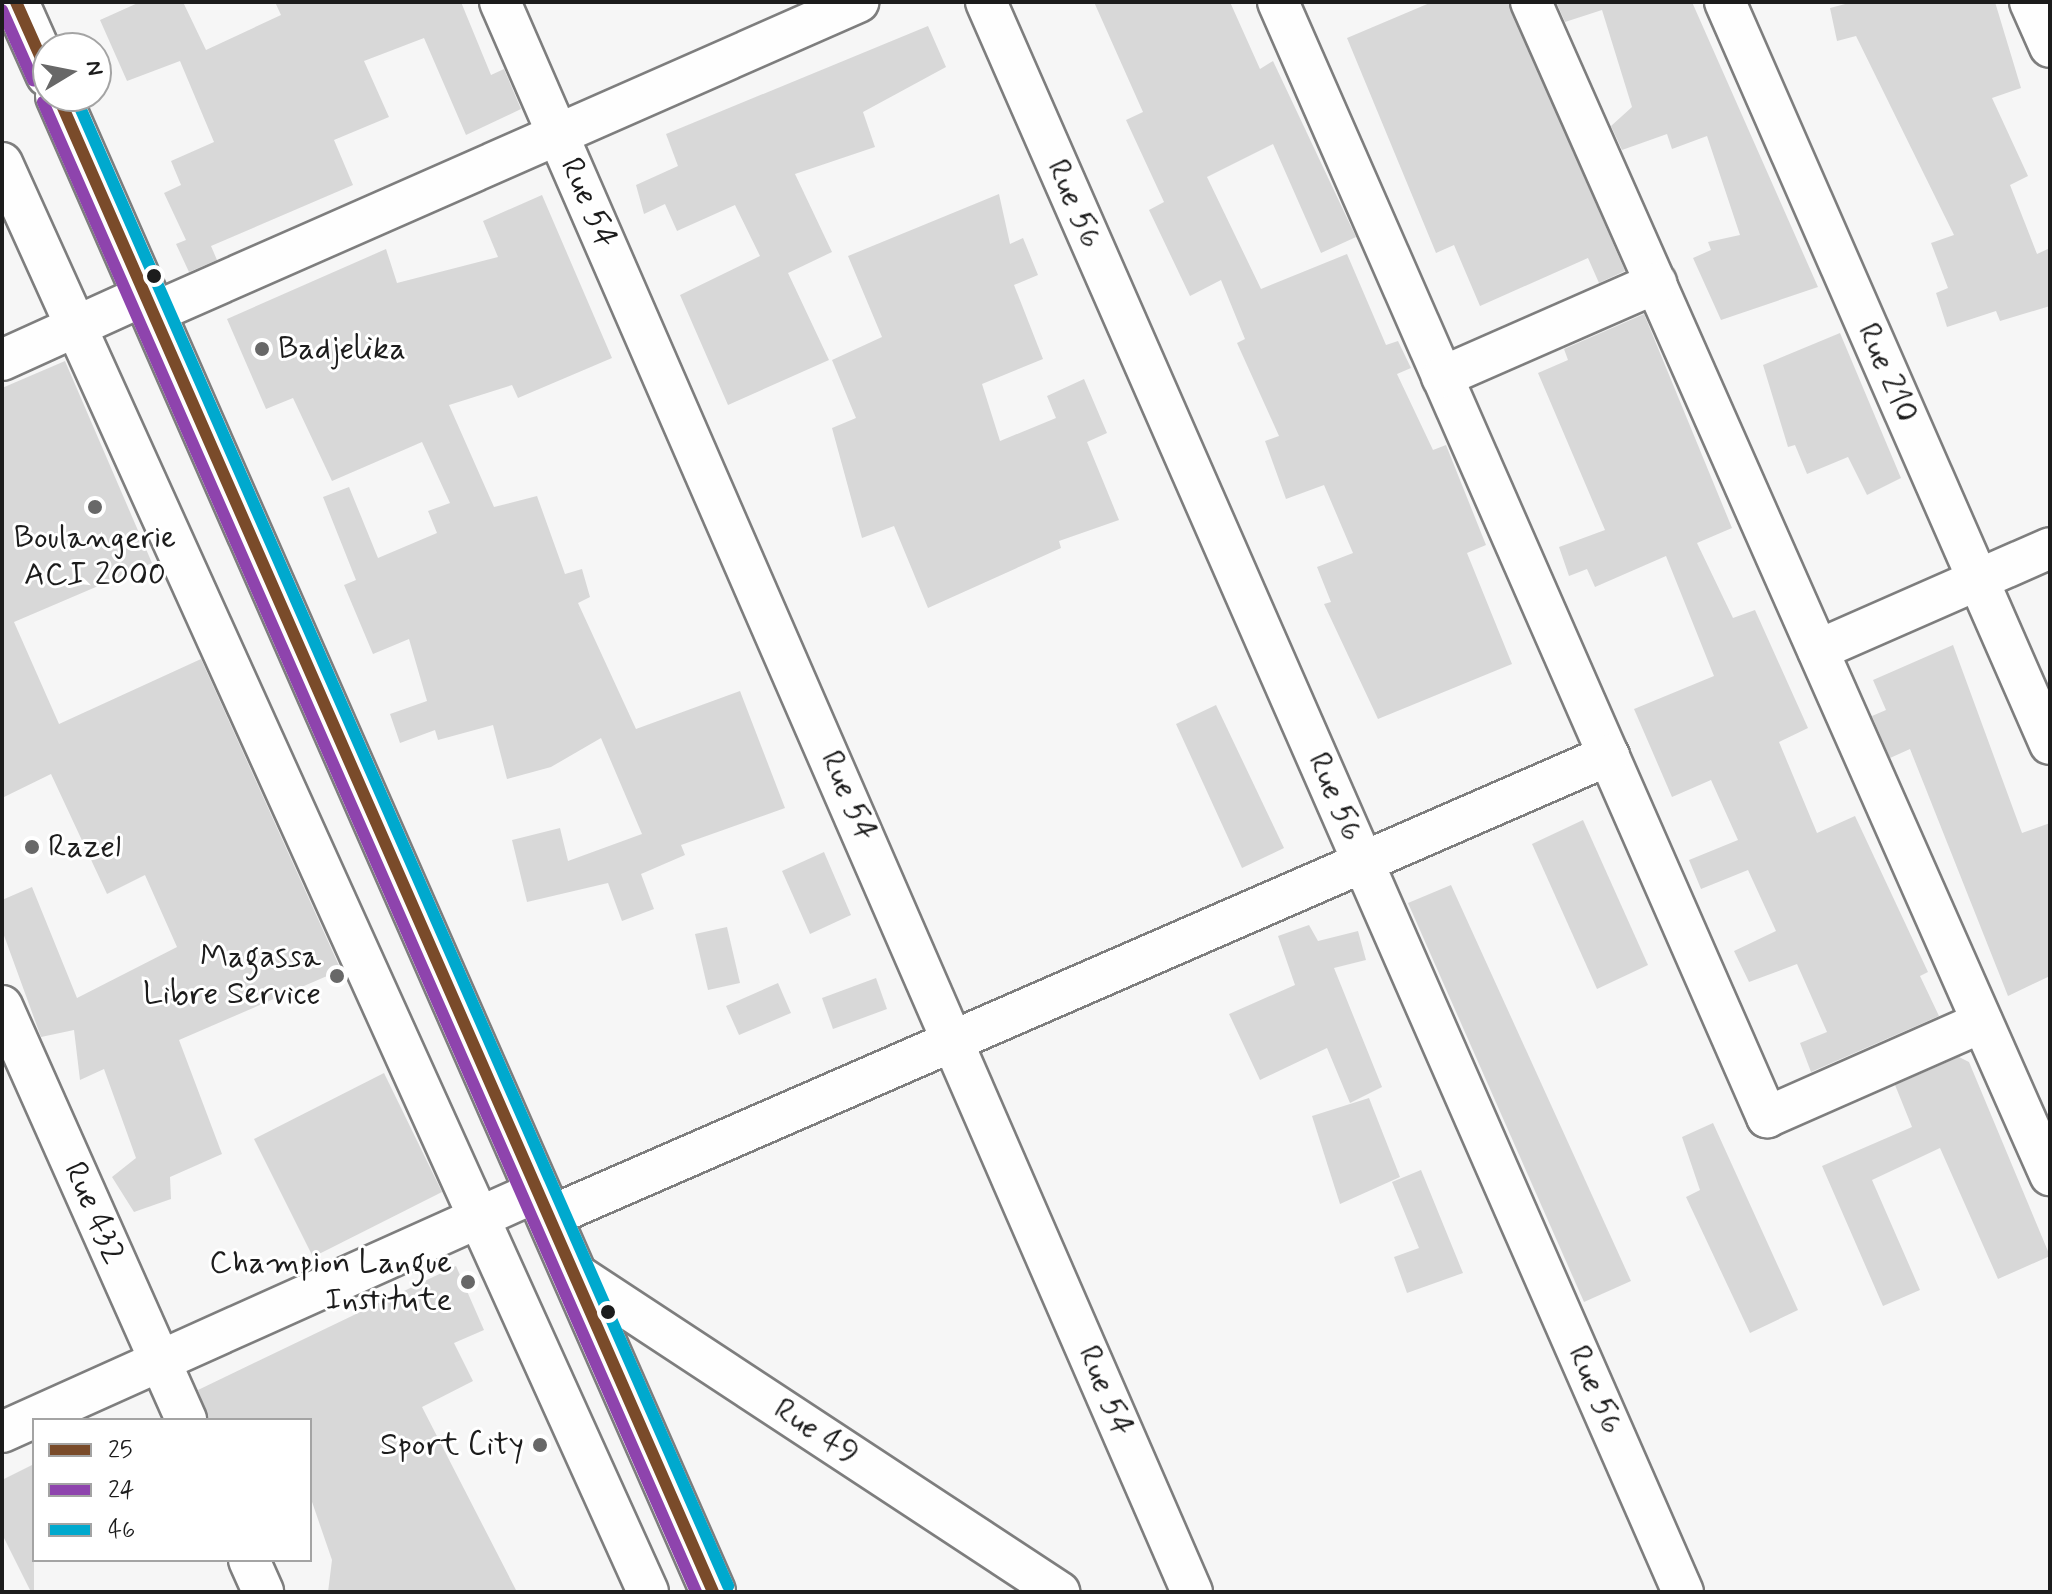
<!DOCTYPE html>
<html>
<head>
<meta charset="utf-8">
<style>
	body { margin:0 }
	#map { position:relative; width:2052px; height:1594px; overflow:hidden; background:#f6f6f6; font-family:Mynerve,sans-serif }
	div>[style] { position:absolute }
	.building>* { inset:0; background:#d8d8d8 }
	.roads { filter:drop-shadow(2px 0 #7e7e7e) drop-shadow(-2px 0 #7e7e7e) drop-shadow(0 2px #7e7e7e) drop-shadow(0 -2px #7e7e7e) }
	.minor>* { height:40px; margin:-20px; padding:0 20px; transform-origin:20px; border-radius:20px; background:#fefefe }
	.major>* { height:44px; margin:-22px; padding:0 22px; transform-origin:22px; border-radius:22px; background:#fefefe }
	.bus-1>* { height:12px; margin:-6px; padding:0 6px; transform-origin:6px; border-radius:6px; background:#7a4b2a }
	.bus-2>* { height:12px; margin:-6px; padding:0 6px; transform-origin:6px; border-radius:6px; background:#8e44ad }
	.bus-3>* { height:12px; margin:-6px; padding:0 6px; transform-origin:6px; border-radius:6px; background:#00a9ce }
	.dots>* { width:22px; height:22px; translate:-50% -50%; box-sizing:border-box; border:4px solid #fff; border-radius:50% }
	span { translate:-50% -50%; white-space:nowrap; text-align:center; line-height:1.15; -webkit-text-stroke:6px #fff; paint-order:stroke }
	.street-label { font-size:32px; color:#1c1c1c }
	.poi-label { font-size:32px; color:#1c1c1c }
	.left { translate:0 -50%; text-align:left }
	.right { translate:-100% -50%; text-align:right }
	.frame { position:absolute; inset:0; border:4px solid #1c1c1c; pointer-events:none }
	.legend { position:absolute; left:32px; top:1418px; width:280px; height:144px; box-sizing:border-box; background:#fff; border:2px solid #a4a4a4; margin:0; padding:10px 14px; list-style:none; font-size:24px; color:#1c1c1c }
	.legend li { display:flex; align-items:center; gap:16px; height:40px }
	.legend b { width:40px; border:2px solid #a4a4a4 }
	.north { position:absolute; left:32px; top:32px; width:80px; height:80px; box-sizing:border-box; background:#fff; border:2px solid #a4a4a4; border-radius:50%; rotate:80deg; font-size:22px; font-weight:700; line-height:32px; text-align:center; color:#1c1c1c }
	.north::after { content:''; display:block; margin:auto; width:28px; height:36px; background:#686868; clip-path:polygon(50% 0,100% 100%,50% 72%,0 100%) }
</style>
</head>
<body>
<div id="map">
	<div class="building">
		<div style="clip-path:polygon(140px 2px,183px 2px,206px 50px,281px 15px,275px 2px,461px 2px,491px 75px,504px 69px,521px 109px,466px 135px,424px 38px,364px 61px,389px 117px,334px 140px,353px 185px,211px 246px,217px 260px,189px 272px,176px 244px,186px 240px,164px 193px,181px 185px,171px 161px,214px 142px,180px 61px,127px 81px,100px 20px)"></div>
		<div style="clip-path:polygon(1094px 2px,1230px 2px,1260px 69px,1273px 61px,1356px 237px,1321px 253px,1273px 144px,1207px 177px,1261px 289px,1347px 254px,1386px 345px,1398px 341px,1411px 368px,1397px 374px,1433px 450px,1446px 445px,1486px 545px,1467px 553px,1512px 664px,1378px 719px,1324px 604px,1331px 602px,1317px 567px,1353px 553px,1324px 485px,1286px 499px,1265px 441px,1279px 436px,1237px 343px,1245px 339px,1221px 280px,1190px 296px,1149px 210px,1164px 202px,1126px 120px,1143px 112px)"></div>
		<div style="clip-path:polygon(1432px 2px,1508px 2px,1625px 271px,1599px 283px,1588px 258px,1480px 306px,1454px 245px,1436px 253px,1347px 38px)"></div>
		<div style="clip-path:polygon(1556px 2px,1692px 2px,1818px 287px,1721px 320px,1693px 258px,1711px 250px,1708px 242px,1740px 235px,1707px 136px,1672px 149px,1667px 134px,1622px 150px,1611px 126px,1632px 107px,1602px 10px,1565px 22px)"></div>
		<div style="clip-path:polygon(1853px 2px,1995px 2px,2021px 88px,1992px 98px,2028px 176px,2010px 185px,2037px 254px,2050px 248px,2050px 306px,2000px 321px,1996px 311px,1947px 327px,1936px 293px,1948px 288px,1931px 243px,1954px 235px,1856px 36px,1837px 41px,1830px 8px)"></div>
		<div style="clip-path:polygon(928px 26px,946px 67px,863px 112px,875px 147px,795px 174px,832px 252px,788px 273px,829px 360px,728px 405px,680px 295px,760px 256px,735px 205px,677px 231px,665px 204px,644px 214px,636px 185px,678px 166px,666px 134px)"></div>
		<div style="clip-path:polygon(999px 194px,1010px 244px,1023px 238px,1038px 275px,1014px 285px,1043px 359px,982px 384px,1000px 441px,1056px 418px,1047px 396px,1084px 379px,1107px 433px,1087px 442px,1119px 520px,1059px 541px,1061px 548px,928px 608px,894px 526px,862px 538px,832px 428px,856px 418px,832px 360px,882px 337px,848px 256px)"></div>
		<div style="clip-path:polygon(542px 195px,612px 358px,518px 398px,512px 385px,449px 405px,494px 507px,537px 496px,565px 574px,582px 569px,590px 597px,578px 603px,636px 729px,740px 691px,785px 808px,681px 845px,685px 855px,641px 874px,654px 909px,622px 921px,608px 883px,527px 902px,512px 840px,560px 828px,568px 861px,642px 834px,601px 738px,551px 767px,507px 779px,493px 725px,438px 740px,435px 730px,400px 743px,390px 714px,427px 701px,409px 639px,373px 654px,344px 585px,356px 580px,323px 497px,349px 487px,378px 558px,437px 533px,428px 511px,450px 503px,422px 442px,332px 481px,293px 398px,266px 409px,227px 319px,386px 249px,397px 283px,498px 257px,483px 221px)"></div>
		<div style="clip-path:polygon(1644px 314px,1732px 528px,1697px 543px,1733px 618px,1755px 610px,1808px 728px,1779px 742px,1817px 833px,1855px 816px,1928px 972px,1920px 976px,1939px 1016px,1811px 1072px,1800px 1043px,1827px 1032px,1797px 964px,1749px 982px,1734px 951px,1776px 931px,1748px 870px,1701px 889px,1689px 860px,1738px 840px,1711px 780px,1672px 797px,1634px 709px,1714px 676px,1666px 556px,1595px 587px,1587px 569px,1569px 576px,1559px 547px,1605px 530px,1538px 373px,1568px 360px,1564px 349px)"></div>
		<div style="clip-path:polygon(1840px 333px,1901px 478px,1867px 495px,1848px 457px,1807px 474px,1795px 445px,1788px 447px,1763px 365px)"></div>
		<div style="clip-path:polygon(65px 361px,152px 563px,14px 622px,59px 724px,201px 659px,341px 970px,179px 1040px,222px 1154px,170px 1177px,171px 1199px,134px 1212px,112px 1177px,136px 1158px,104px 1069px,80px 1080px,74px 1030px,41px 1037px,2px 930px,2px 900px,32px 887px,77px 998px,177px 947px,145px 875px,107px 894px,51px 774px,2px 798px,2px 388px)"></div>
		<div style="clip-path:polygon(1953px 645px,2022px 833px,2050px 823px,2050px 976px,2008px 996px,1910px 749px,1890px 758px,1872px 716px,1886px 710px,1873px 680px)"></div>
		<div style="clip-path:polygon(1216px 705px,1284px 848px,1242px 868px,1176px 724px)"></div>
		<div style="clip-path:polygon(1583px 820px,1648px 965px,1597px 989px,1532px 844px)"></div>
		<div style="clip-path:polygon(824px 852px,851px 915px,810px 934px,782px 871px)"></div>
		<div style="clip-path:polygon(1451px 885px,1631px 1281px,1584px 1302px,1408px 903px)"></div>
		<div style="clip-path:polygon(1309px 925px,1318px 941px,1358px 931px,1366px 960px,1334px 968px,1382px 1087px,1350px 1103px,1327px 1048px,1260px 1080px,1229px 1014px,1295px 985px,1278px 936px)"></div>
		<div style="clip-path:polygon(727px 927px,740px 983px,708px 990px,695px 934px)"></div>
		<div style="clip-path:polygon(876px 978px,887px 1009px,833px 1029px,822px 998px)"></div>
		<div style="clip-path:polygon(778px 983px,791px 1013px,739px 1035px,726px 1006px)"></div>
		<div style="clip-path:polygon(1959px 1057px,1969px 1062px,2050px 1256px,1998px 1279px,1940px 1148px,1872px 1180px,1920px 1290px,1883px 1306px,1822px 1166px,1912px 1127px,1895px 1085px)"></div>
		<div style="clip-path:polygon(384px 1073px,442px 1192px,313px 1257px,254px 1139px)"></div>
		<div style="clip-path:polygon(1369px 1098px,1400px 1177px,1340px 1204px,1312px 1116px)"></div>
		<div style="clip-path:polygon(1713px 1123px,1798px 1310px,1750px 1333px,1686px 1197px,1700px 1190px,1682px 1137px)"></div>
		<div style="clip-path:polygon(1421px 1170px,1463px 1273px,1407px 1293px,1394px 1257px,1419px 1248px,1392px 1182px)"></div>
		<div style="clip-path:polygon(456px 1266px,484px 1330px,454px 1343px,473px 1381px,422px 1407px,517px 1592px,328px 1592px,332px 1560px,310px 1496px,310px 1420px,209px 1420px,198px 1390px)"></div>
		<div style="clip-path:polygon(34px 1464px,34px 1592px,31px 1592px,2px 1534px,2px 1480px)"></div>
	</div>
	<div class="roads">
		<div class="minor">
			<div style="left:500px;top:2px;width:1734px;rotate:66.48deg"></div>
			<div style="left:986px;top:2px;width:1736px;rotate:66.33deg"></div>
			<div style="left:1278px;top:2px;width:1218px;rotate:66.32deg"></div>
			<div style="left:1767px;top:1117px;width:235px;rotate:-23.8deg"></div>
			<div style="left:1531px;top:2px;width:1283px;rotate:66.13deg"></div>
			<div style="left:1725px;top:2px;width:810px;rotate:66.35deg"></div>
			<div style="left:2030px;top:2px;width:49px;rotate:66deg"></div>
			<div style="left:2px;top:163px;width:1568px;rotate:65.67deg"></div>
			<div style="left:153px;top:313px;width:771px;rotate:-23.8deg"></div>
			<div style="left:2px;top:360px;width:157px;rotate:-24.4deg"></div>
			<div style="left:1442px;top:377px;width:234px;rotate:-23.7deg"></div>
			<div style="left:1818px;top:650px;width:253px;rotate:-23.7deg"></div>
			<div style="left:2px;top:1006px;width:453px;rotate:66deg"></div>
			<div style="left:549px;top:1217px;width:1156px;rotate:-23.55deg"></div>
			<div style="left:574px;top:1273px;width:581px;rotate:33.33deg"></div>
			<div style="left:2px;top:1432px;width:588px;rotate:-24.21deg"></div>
			<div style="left:249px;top:1560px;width:35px;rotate:66deg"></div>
		</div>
		<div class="major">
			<div style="left:16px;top:2px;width:79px;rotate:66deg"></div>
			<div style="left:58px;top:96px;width:1633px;rotate:66.35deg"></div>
		</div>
	</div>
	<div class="bus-1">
		<div style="left:16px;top:2px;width:79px;rotate:66deg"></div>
		<div style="left:58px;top:96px;width:1633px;rotate:66.35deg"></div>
	</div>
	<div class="bus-2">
		<div style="left:2px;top:10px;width:77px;rotate:66.1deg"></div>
		<div style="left:43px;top:102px;width:1627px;rotate:66.33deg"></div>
	</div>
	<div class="bus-3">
		<div style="left:75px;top:96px;width:1627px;rotate:66.33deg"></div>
	</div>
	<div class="dots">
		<div style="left:154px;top:276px;background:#1c1c1c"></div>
		<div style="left:262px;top:349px;background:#686868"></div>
		<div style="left:95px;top:507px;background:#686868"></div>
		<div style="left:32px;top:847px;background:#686868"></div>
		<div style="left:337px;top:976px;background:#686868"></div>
		<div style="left:468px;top:1282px;background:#686868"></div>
		<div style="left:608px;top:1312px;background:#1c1c1c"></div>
		<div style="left:540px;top:1445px;background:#686868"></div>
	</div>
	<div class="street-label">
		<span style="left:588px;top:203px;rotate:66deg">Rue 54</span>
		<span style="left:1074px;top:204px;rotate:66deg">Rue 56</span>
		<span style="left:1887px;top:373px;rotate:66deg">Rue 210</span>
		<span style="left:848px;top:796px;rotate:66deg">Rue 54</span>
		<span style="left:1335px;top:797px;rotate:66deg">Rue 56</span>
		<span style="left:94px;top:1213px;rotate:66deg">Rue 432</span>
		<span style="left:1595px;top:1390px;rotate:66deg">Rue 56</span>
		<span style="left:1105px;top:1391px;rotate:67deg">Rue 54</span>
		<span style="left:816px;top:1432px;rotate:33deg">Rue 49</span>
	</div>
	<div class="poi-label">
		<span class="left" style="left:278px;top:349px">Badjelika</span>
		<span style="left:95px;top:557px">Boulangerie<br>ACI 2000</span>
		<span class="left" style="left:48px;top:847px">Razel</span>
		<span class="right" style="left:321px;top:976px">Magassa<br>Libre Service</span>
		<span class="right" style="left:452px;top:1282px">Champion Langue<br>Institute</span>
		<span class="right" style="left:524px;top:1445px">Sport City</span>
	</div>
	<div class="frame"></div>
	<ul class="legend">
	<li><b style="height:10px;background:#7a4b2a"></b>25</li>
	<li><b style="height:10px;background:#8e44ad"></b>24</li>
	<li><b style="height:10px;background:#00a9ce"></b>46</li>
	</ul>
	<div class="north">N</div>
</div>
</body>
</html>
